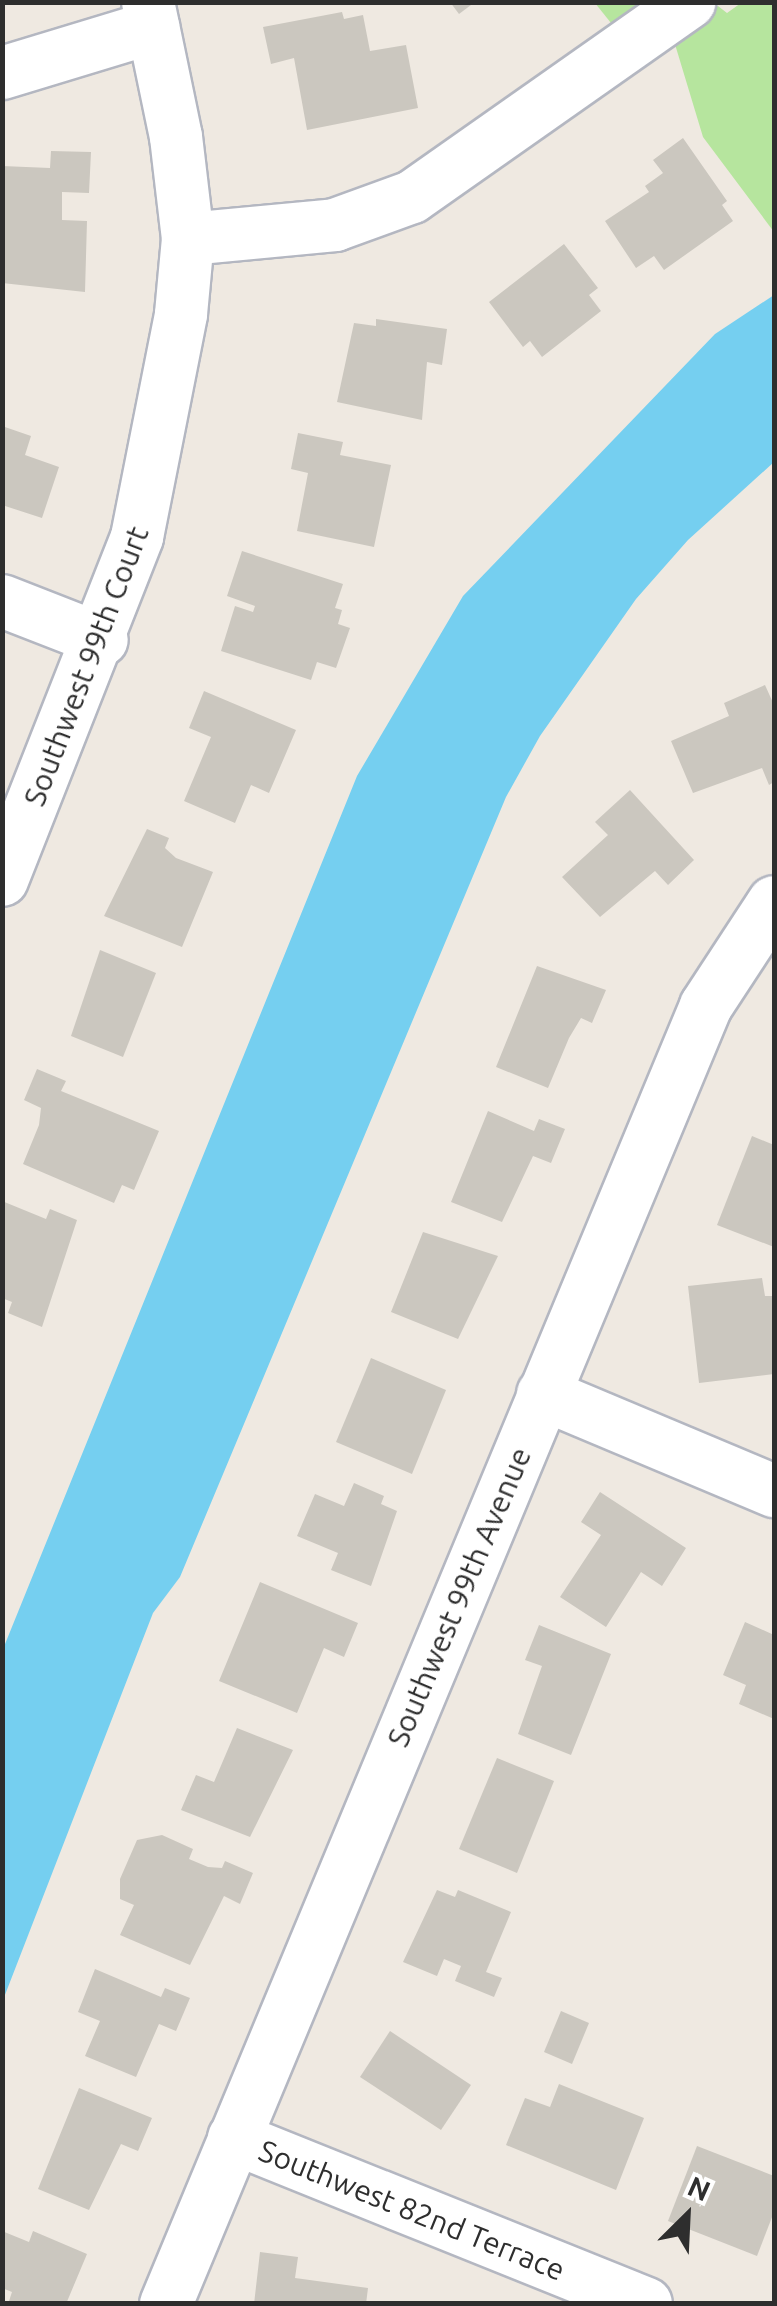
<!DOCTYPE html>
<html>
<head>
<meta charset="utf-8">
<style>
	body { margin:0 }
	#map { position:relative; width:777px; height:2306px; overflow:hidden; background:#efe9e1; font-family:Ubuntu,sans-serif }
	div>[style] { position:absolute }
	.green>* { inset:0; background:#b6e59e }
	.water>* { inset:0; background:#75cff0 }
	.building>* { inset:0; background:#cbc7bf }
	.roads { filter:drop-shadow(2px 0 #b4b7c1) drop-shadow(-2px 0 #b4b7c1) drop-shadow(0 2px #b4b7c1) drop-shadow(0 -2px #b4b7c1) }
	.minor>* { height:52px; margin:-26px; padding:0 26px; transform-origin:26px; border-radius:26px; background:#fff }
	span { translate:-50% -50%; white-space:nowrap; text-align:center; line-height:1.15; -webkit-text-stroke:8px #fff; paint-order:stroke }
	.street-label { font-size:30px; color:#2e2e2e }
	.frame { position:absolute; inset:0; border:5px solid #2e2e2e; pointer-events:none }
	.north { position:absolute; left:637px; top:2166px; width:100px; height:100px; -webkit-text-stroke:8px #fff; paint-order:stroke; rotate:24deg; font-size:28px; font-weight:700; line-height:40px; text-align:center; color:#2e2e2e }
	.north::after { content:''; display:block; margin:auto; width:35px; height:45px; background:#2e2e2e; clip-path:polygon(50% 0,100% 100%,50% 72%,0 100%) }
</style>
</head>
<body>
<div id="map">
	<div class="green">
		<div style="clip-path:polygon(595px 3px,649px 3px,615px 28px)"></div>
		<div style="clip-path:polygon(741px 3px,774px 3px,774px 232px,703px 137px,674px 41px,718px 6px,727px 13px)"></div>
	</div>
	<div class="water">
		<div style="clip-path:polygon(774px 295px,774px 462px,688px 540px,636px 599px,540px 736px,506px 797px,180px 1577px,153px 1613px,3px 2000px,3px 1649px,357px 776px,463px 596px,715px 334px)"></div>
	</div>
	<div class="building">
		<div style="clip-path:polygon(450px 2px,475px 2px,459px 14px)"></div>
		<div style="clip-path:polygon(342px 12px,344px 19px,363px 15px,370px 51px,406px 45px,418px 108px,307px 130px,294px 58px,271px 64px,263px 27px)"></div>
		<div style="clip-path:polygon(683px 138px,727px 201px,722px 205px,733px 221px,664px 270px,654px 256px,636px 268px,605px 221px,649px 192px,645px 186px,663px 173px,653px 160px)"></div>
		<div style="clip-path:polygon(51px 151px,91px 152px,89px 193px,62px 192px,62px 220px,87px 221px,85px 292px,2px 283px,2px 166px,50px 168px)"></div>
		<div style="clip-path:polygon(564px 244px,598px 288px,589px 295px,601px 311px,542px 357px,530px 341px,523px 347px,489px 302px)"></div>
		<div style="clip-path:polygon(376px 319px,447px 329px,442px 365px,427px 362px,422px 420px,337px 402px,354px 323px,376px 326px)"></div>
		<div style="clip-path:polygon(2px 426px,31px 436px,25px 455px,59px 467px,42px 518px,2px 505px)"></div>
		<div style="clip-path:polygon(298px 433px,343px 442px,340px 455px,391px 465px,374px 547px,297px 531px,308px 473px,291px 469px)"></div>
		<div style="clip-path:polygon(242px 551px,343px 584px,335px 608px,342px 610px,338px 624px,350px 628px,336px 668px,317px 662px,311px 680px,221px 651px,235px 606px,253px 612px,255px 606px,227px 596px)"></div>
		<div style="clip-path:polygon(765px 685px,774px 705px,774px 782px,769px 785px,762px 768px,693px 793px,671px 741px,729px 716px,724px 703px)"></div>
		<div style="clip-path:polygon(204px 691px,296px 730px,269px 793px,251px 785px,235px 823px,184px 801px,211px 737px,189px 728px)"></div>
		<div style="clip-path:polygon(630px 790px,694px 860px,668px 885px,655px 871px,600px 917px,562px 877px,608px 835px,595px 822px)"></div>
		<div style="clip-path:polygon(147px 829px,169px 838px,165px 848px,176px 858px,213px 872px,182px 947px,104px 916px)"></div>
		<div style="clip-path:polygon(100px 950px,156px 973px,123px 1057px,71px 1036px)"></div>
		<div style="clip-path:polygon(537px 966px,606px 990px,592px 1023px,581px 1018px,569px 1038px,548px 1088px,496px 1067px)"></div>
		<div style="clip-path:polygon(37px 1069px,66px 1081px,61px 1091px,159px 1131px,134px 1190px,122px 1185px,114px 1203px,23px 1164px,39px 1125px,41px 1108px,24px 1100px)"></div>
		<div style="clip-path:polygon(488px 1111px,534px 1131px,539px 1119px,565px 1129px,551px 1163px,533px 1156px,502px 1222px,451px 1202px)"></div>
		<div style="clip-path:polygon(752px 1136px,774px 1145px,774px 1247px,717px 1225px)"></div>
		<div style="clip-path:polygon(2px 1201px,46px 1219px,50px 1209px,77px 1220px,42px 1327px,8px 1313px,12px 1302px,2px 1298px)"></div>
		<div style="clip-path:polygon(423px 1232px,498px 1256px,458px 1339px,391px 1312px)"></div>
		<div style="clip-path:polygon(762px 1278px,765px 1296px,772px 1296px,774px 1374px,699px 1383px,688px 1286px)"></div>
		<div style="clip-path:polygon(371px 1358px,446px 1390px,412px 1474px,336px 1442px)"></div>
		<div style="clip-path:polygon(354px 1483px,384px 1496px,381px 1504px,397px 1511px,371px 1586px,331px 1570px,338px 1553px,297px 1536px,315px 1494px,344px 1506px)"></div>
		<div style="clip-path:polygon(600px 1492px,686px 1548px,662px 1586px,641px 1572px,606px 1627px,560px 1597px,601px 1535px,581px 1522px)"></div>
		<div style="clip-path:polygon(260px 1582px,358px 1623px,344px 1657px,324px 1648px,297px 1713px,219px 1681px)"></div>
		<div style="clip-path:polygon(745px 1622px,774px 1635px,774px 1719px,739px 1704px,746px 1685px,723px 1675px)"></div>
		<div style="clip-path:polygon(539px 1625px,611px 1654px,571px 1755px,518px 1734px,542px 1666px,525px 1660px)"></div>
		<div style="clip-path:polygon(237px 1728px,293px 1750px,250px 1837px,181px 1810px,196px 1775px,214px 1782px)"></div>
		<div style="clip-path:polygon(497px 1758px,554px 1781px,517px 1873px,459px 1849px)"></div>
		<div style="clip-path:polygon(162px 1835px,193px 1849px,189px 1859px,208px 1867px,222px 1868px,225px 1861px,253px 1873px,240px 1904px,224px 1896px,190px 1965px,120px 1935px,134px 1905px,120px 1899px,120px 1879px,137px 1840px)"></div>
		<div style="clip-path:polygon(437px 1890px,455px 1897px,458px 1890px,511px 1912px,486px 1972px,502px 1978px,494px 1997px,455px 1981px,461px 1966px,444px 1959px,437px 1976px,403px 1962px)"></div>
		<div style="clip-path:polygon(95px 1969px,161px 1997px,165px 1988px,190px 1998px,176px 2031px,159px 2024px,136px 2077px,85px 2056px,100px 2021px,78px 2012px)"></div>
		<div style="clip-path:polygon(561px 2011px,589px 2023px,572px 2064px,544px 2052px)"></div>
		<div style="clip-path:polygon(390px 2031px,471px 2085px,441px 2130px,360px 2077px)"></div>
		<div style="clip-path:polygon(559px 2084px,644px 2118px,616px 2190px,506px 2145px,525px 2098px,550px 2107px)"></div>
		<div style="clip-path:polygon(79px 2088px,152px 2118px,138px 2151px,121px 2144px,89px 2210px,38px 2189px)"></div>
		<div style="clip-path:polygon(697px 2146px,774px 2176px,774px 2212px,757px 2256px,668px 2221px)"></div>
		<div style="clip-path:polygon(2px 2231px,29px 2242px,33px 2231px,87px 2254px,66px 2304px,8px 2304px,12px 2292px,2px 2288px)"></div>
		<div style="clip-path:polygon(260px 2252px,298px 2257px,295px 2278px,368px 2288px,366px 2304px,254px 2304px)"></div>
	</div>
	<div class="roads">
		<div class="minor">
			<div style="left:2px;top:73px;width:158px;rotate:-16.9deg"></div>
			<div style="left:188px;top:239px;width:148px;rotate:-5.4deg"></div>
			<div style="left:335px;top:225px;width:82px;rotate:-20deg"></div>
			<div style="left:412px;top:197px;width:339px;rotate:-35.1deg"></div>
			<div style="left:2px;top:601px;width:107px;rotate:21.3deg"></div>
			<div style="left:2px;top:880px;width:369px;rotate:-68.5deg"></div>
			<div style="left:137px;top:537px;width:227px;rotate:-78.8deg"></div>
			<div style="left:181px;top:314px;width:75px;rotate:-84.7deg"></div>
			<div style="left:188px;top:239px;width:103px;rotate:-96.7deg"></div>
			<div style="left:176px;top:137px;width:138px;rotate:-101.7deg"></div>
			<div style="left:543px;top:1394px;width:251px;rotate:22.8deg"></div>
			<div style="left:234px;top:2138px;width:444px;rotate:21.9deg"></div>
			<div style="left:166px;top:2304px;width:1406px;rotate:-67.41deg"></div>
			<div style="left:706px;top:1006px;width:124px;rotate:-56.8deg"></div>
		</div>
	</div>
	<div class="street-label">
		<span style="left:86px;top:666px;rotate:-69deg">Southwest 99th Court</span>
		<span style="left:459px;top:1597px;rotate:-67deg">Southwest 99th Avenue</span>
		<span style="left:412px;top:2210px;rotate:22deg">Southwest 82nd Terrace</span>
	</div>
	<div class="frame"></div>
	<div class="north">N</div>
</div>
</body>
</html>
